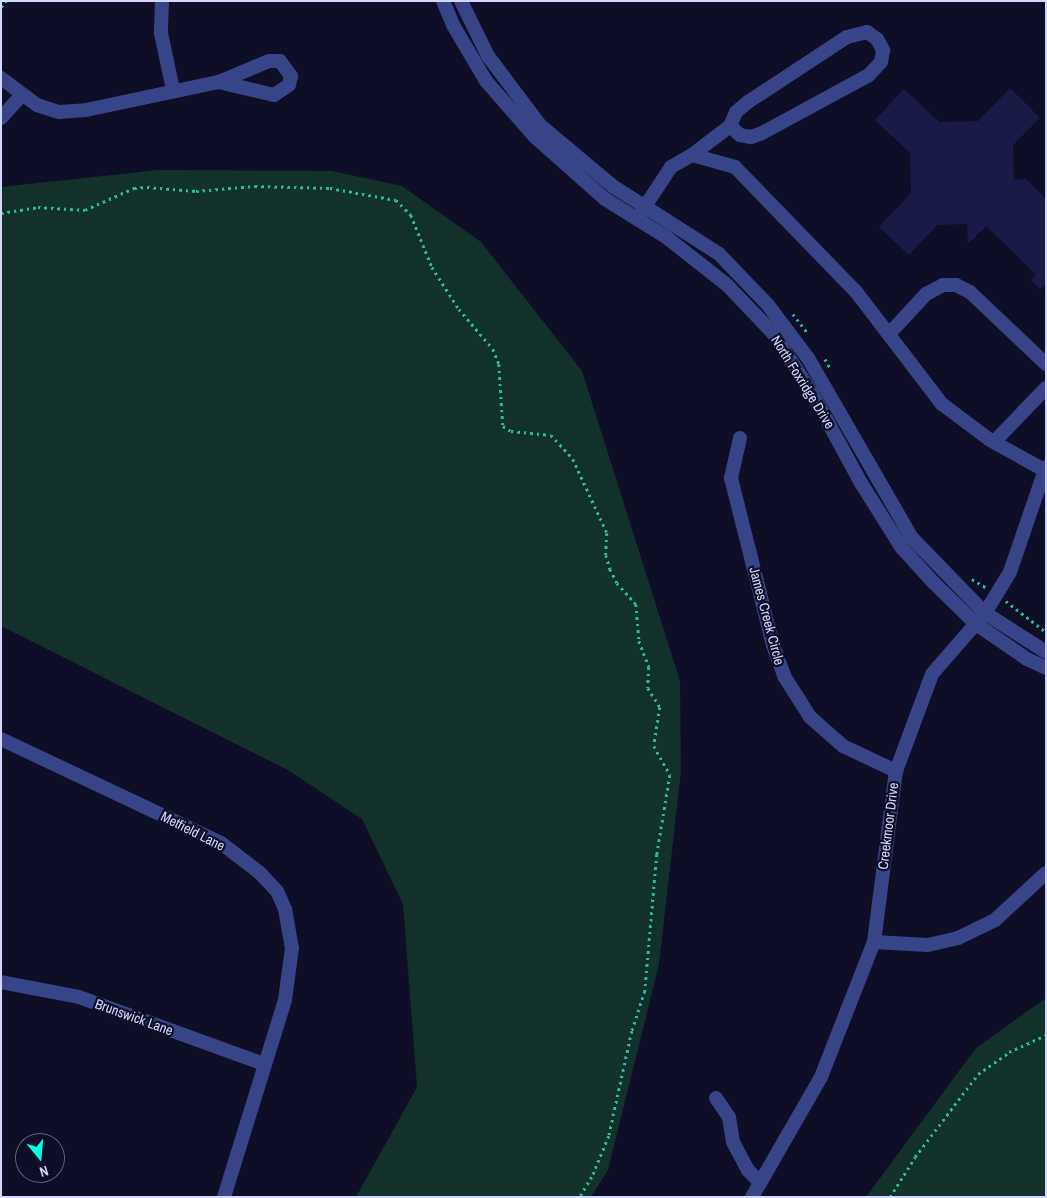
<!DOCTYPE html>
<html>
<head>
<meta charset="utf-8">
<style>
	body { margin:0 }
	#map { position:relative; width:1047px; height:1198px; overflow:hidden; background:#0e0f27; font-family:"Archivo Narrow",sans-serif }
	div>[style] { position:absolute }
	.green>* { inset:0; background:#11312a }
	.building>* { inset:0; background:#1a1a49 }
	.path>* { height:2.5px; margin-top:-1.25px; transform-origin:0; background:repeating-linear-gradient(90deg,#2abd97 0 2.5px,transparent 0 6.5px) }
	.minor>* { height:14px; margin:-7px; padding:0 7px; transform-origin:7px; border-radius:7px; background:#374488 }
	span { translate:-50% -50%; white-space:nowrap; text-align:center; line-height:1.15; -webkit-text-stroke:4.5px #0e0f27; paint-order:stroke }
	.street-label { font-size:14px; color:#d4d8ff }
	.frame { position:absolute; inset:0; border:2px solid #d4d8ff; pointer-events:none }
	.north { position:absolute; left:15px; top:1133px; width:50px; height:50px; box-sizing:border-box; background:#0e0f27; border:1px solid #5d5f7d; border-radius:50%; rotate:163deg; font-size:14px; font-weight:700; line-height:20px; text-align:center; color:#d4d8ff }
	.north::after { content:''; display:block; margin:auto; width:18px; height:22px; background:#00ffe6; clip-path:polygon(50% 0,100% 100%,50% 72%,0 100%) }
</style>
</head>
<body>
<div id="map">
	<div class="green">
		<div style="clip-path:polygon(158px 170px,332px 171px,402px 186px,481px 242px,582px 371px,680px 681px,681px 771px,659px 964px,608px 1170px,591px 1197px,356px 1197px,417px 1087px,403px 904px,362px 819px,288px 770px,1px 626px,1px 187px)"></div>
		<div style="clip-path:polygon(1046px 998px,1046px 1197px,866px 1197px,976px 1048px)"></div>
	</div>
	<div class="building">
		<div style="clip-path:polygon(1010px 88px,1040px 118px,1013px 145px,1014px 180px,1026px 179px,1046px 199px,1046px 283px,1040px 289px,1031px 280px,1036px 274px,986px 226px,968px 244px,967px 224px,937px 225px,909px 255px,879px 227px,911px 193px,910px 153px,875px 120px,904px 89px,939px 122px,978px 121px)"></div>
	</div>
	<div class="path">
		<div style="left:1px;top:7px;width:8px;rotate:-50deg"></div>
		<div style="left:1px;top:213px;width:37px;rotate:-9deg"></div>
		<div style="left:38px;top:207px;width:47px;rotate:3.7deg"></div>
		<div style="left:85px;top:210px;width:54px;rotate:-24.2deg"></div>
		<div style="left:134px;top:188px;width:13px;rotate:-4deg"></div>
		<div style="left:147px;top:187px;width:49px;rotate:4.7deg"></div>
		<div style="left:196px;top:191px;width:59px;rotate:-4.8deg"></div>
		<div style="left:255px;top:186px;width:75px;rotate:1.5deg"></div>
		<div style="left:330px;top:188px;width:67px;rotate:10.3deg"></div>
		<div style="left:396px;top:200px;width:21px;rotate:45deg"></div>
		<div style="left:411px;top:215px;width:56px;rotate:68deg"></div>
		<div style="left:432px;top:267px;width:50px;rotate:57.3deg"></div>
		<div style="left:459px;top:309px;width:52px;rotate:49.6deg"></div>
		<div style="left:493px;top:349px;width:16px;rotate:68deg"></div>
		<div style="left:499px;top:364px;width:62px;rotate:86.3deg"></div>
		<div style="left:503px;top:426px;width:9px;rotate:32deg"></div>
		<div style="left:511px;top:431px;width:40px;rotate:5.7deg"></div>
		<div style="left:551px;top:435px;width:33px;rotate:47deg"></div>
		<div style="left:573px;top:459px;width:81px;rotate:65.3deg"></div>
		<div style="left:607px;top:533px;width:22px;rotate:93deg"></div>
		<div style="left:606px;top:555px;width:15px;rotate:74deg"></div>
		<div style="left:610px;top:569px;width:16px;rotate:63deg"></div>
		<div style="left:617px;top:583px;width:28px;rotate:48deg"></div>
		<div style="left:636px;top:604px;width:37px;rotate:85deg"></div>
		<div style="left:639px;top:641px;width:28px;rotate:69deg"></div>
		<div style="left:649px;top:667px;width:21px;rotate:93deg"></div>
		<div style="left:648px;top:688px;width:22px;rotate:58deg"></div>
		<div style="left:660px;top:707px;width:39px;rotate:99deg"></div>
		<div style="left:654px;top:746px;width:33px;rotate:61deg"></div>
		<div style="left:670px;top:775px;width:80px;rotate:99.3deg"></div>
		<div style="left:657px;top:854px;width:138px;rotate:95deg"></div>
		<div style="left:645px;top:991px;width:42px;rotate:108deg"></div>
		<div style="left:632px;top:1031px;width:107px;rotate:102.4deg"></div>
		<div style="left:609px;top:1136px;width:44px;rotate:112.5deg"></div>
		<div style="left:592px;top:1177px;width:23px;rotate:121deg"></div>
		<div style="left:793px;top:314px;width:24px;rotate:52deg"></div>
		<div style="left:825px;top:359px;width:12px;rotate:59deg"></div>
		<div style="left:972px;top:579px;width:17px;rotate:31deg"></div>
		<div style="left:1006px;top:601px;width:51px;rotate:37.8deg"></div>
		<div style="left:890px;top:1197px;width:47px;rotate:-58deg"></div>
		<div style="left:915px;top:1157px;width:104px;rotate:-52.8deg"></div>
		<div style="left:978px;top:1074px;width:38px;rotate:-35deg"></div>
		<div style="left:1009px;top:1052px;width:41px;rotate:-24.7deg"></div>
	</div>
	<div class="minor">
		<div style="left:162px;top:1px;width:32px;rotate:92deg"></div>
		<div style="left:161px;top:33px;width:58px;rotate:78.1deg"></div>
		<div style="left:443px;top:1px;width:26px;rotate:67deg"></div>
		<div style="left:453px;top:25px;width:65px;rotate:59.5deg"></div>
		<div style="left:486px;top:81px;width:74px;rotate:48.8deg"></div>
		<div style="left:535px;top:137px;width:94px;rotate:41.5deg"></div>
		<div style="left:605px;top:199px;width:72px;rotate:31.9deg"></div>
		<div style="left:666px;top:237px;width:76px;rotate:38.1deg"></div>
		<div style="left:726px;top:284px;width:68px;rotate:46.2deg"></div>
		<div style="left:773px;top:333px;width:72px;rotate:57deg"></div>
		<div style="left:812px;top:393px;width:102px;rotate:61.4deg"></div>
		<div style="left:861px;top:483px;width:77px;rotate:57.8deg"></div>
		<div style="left:902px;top:548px;width:47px;rotate:47.6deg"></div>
		<div style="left:934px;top:583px;width:59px;rotate:44.3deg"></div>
		<div style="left:976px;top:624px;width:62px;rotate:34.5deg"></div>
		<div style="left:1027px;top:659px;width:21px;rotate:25deg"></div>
		<div style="left:461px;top:1px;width:61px;rotate:63.9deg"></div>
		<div style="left:488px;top:56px;width:86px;rotate:53deg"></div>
		<div style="left:540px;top:125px;width:97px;rotate:40deg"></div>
		<div style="left:614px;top:187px;width:125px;rotate:32.5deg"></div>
		<div style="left:719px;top:254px;width:71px;rotate:46.1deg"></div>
		<div style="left:768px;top:305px;width:66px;rotate:53deg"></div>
		<div style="left:808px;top:358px;width:208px;rotate:60deg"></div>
		<div style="left:912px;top:538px;width:105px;rotate:45.8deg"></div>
		<div style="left:985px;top:613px;width:72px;rotate:32.6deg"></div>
		<div style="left:1px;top:78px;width:45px;rotate:36.9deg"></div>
		<div style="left:37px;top:105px;width:23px;rotate:18deg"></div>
		<div style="left:59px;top:112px;width:27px;rotate:-4deg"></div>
		<div style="left:86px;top:110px;width:136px;rotate:-11.9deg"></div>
		<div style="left:219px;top:82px;width:54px;rotate:-22.8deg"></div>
		<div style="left:269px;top:61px;width:11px"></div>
		<div style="left:280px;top:61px;width:19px;rotate:54deg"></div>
		<div style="left:291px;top:76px;width:9px;rotate:103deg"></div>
		<div style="left:289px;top:85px;width:18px;rotate:146deg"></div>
		<div style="left:274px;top:95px;width:57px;rotate:-166.7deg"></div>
		<div style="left:1px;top:118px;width:31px;rotate:-48deg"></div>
		<div style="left:692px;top:155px;width:48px;rotate:-37.3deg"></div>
		<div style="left:730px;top:126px;width:15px;rotate:-67deg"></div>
		<div style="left:736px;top:112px;width:16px;rotate:-40deg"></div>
		<div style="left:748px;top:102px;width:118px;rotate:-33.3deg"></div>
		<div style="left:847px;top:37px;width:21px;rotate:-14deg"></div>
		<div style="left:867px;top:32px;width:12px;rotate:35deg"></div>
		<div style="left:877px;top:39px;width:13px;rotate:61deg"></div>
		<div style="left:883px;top:50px;width:12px;rotate:99deg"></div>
		<div style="left:881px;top:62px;width:18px;rotate:133deg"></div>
		<div style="left:869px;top:75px;width:122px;rotate:151.5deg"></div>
		<div style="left:762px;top:133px;width:12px;rotate:160deg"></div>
		<div style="left:751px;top:137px;width:11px;rotate:-170deg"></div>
		<div style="left:740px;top:135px;width:13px;rotate:-138deg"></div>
		<div style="left:640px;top:214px;width:56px;rotate:-56.6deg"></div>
		<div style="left:671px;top:167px;width:24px;rotate:-30deg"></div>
		<div style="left:692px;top:155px;width:45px;rotate:15.6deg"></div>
		<div style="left:735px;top:167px;width:175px;rotate:45.9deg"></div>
		<div style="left:857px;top:293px;width:140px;rotate:52.6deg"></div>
		<div style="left:942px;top:404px;width:60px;rotate:36.9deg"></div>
		<div style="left:990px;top:440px;width:64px;rotate:29deg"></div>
		<div style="left:890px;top:333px;width:53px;rotate:-47.3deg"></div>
		<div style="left:926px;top:294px;width:19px;rotate:-28deg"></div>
		<div style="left:943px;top:285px;width:13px"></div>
		<div style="left:956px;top:285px;width:16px;rotate:27deg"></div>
		<div style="left:970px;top:292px;width:105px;rotate:43.5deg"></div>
		<div style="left:740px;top:438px;width:41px;rotate:102.7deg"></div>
		<div style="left:731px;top:478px;width:172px;rotate:75.9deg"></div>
		<div style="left:773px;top:645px;width:33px;rotate:70deg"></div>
		<div style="left:784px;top:676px;width:49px;rotate:57.6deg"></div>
		<div style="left:810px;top:717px;width:44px;rotate:41.3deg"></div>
		<div style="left:843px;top:746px;width:59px;rotate:25.3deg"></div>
		<div style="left:994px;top:442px;width:75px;rotate:-46.1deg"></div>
		<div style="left:1px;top:739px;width:243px;rotate:25.3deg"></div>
		<div style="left:221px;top:843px;width:49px;rotate:37.6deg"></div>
		<div style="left:260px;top:873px;width:25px;rotate:47deg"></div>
		<div style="left:277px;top:891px;width:20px;rotate:66deg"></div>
		<div style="left:285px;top:909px;width:40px;rotate:80deg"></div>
		<div style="left:292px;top:948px;width:52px;rotate:97.7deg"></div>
		<div style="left:285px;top:1000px;width:206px;rotate:107.2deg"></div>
		<div style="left:874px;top:942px;width:54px;rotate:3.2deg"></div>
		<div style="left:928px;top:945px;width:31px;rotate:-13deg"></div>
		<div style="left:958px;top:938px;width:41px;rotate:-25.9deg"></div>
		<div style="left:995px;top:920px;width:69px;rotate:-42.7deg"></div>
		<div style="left:1px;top:982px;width:79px;rotate:10.9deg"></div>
		<div style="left:79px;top:997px;width:197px;rotate:19.9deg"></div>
		<div style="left:716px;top:1098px;width:23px;rotate:56deg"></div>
		<div style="left:729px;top:1117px;width:25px;rotate:81deg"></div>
		<div style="left:733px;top:1142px;width:32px;rotate:62deg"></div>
		<div style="left:748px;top:1170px;width:18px;rotate:47deg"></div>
		<div style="left:752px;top:1197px;width:138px;rotate:-60.1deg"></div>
		<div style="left:821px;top:1077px;width:145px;rotate:-68.6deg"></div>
		<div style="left:874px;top:942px;width:172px;rotate:-82.7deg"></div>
		<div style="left:896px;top:771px;width:103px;rotate:-69.6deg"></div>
		<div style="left:932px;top:674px;width:81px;rotate:-49deg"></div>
		<div style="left:985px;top:613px;width:48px;rotate:-58.6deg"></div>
		<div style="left:1010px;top:572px;width:111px;rotate:-71.1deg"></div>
	</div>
	<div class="street-label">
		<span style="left:803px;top:382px;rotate:58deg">North Foxridge Drive</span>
		<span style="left:767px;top:616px;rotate:75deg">James Creek Circle</span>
		<span style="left:888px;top:826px;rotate:-83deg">Creekmoor Drive</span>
		<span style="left:193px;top:831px;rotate:27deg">Metfield Lane</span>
		<span style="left:134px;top:1017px;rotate:20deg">Brunswick Lane</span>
	</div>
	<div class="frame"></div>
	<div class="north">N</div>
</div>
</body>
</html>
